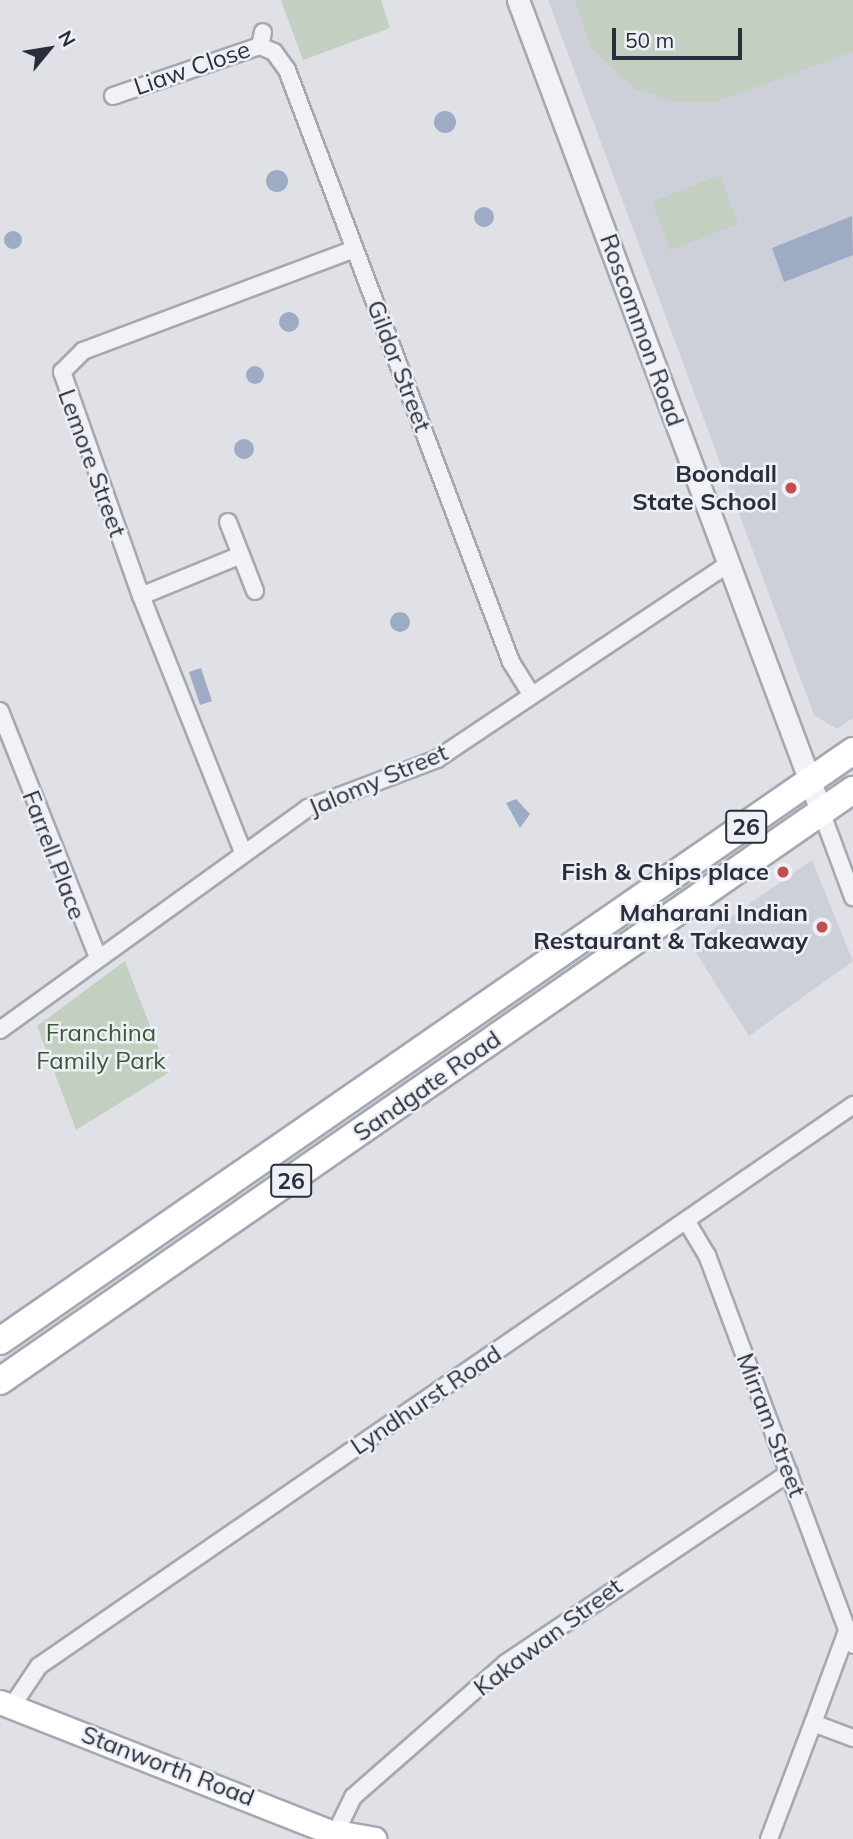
<!DOCTYPE html>
<html>
<head>
<meta charset="utf-8">
<style>
	body { margin:0 }
	#map { position:relative; width:853px; height:1839px; overflow:hidden; background:#dfe1e7; font-family:Mulish,sans-serif }
	div>[style] { position:absolute }
	.built>* { inset:0; background:#cdd0d9 }
	.green>* { inset:0; background:#c3d0c1 }
	.water>* { inset:0; background:#9dabc5 }
	.round { border-radius:50% }
	.roads { filter:drop-shadow(2px 0 #a5a8b1) drop-shadow(-2px 0 #a5a8b1) drop-shadow(0 2px #a5a8b1) drop-shadow(0 -2px #a5a8b1) }
	.minor>* { height:16px; margin:-8px; padding:0 8px; transform-origin:8px; border-radius:8px; background:#f1f2f6 }
	.tertiary>* { height:21px; margin:-10.5px; padding:0 10.5px; transform-origin:10.5px; border-radius:10.5px; background:#f1f2f6 }
	.secondary>* { height:23px; margin:-11.5px; padding:0 11.5px; transform-origin:11.5px; border-radius:11.5px; background:#fff }
	.trunk>* { height:26px; margin:-13px; padding:0 13px; transform-origin:13px; border-radius:13px; background:#fff }
	.dots>* { width:19px; height:19px; translate:-50% -50%; box-sizing:border-box; border:4px solid #eef0f5; border-radius:50% }
	span { translate:-50% -50%; white-space:nowrap; text-align:center; line-height:1.15; -webkit-text-stroke:5px #eef0f5; paint-order:stroke }
	.shield-label span { padding:2px 5px; background:#eef0f5; border:2px solid; border-radius:5px; -webkit-text-stroke-width:0 }
	.shield-label { font-size:23px; color:#292e3d; font-weight:700 }
	.street-label { font-size:24px; color:#292e3d }
	.poi-label { font-size:24px; color:#292e3d; font-weight:700 }
	.right { translate:-100% -50%; text-align:right }
	.park-label { font-size:24px; color:#3a5838 }
	.north { position:absolute; left:14px; top:14px; width:70px; height:70px; -webkit-text-stroke:5px #eef0f5; paint-order:stroke; rotate:60deg; font-size:19px; font-weight:700; line-height:28px; text-align:center; color:#292e3d }
	.north::after { content:''; display:block; margin:auto; width:24px; height:32px; background:#292e3d; clip-path:polygon(50% 0,100% 100%,50% 72%,0 100%) }
	.scale { position:absolute; left:612px; top:28px; width:130px; height:32px; box-sizing:border-box; border:4px solid #292e3d; border-top:0; padding-left:9px; font-size:21px; line-height:24px; white-space:nowrap; color:#292e3d; -webkit-text-stroke:5px #eef0f5; paint-order:stroke }
</style>
</head>
<body>
<div id="map">
	<div class="built">
		<div style="clip-path:polygon(548px 0,853px 0,853px 718px,837px 729px,814px 715px)"></div>
		<div style="clip-path:polygon(812px 860px,853px 961px,749px 1036px,691px 945px)"></div>
	</div>
	<div class="green">
		<div style="clip-path:polygon(281px 0,381px 0,390px 28px,303px 60px)"></div>
		<div style="clip-path:polygon(575px 0,853px 0,853px 52px,715px 102px,677px 102px,635px 89px,591px 48px)"></div>
		<div style="clip-path:polygon(720px 175px,738px 224px,670px 250px,652px 202px)"></div>
		<div style="clip-path:polygon(125px 961px,168px 1073px,76px 1130px,37px 1026px)"></div>
	</div>
	<div class="water">
		<div class="round" style="left:434px;top:111px;width:22px;height:22px"></div>
		<div class="round" style="left:266px;top:170px;width:22px;height:22px"></div>
		<div class="round" style="left:474px;top:207px;width:20px;height:20px"></div>
		<div style="clip-path:polygon(852px 216px,853px 255px,784px 282px,772px 248px)"></div>
		<div class="round" style="left:4px;top:231px;width:18px;height:18px"></div>
		<div class="round" style="left:279px;top:312px;width:20px;height:20px"></div>
		<div class="round" style="left:246px;top:366px;width:18px;height:18px"></div>
		<div class="round" style="left:234px;top:439px;width:20px;height:20px"></div>
		<div class="round" style="left:390px;top:612px;width:20px;height:20px"></div>
		<div style="clip-path:polygon(201px 668px,212px 701px,200px 705px,189px 672px)"></div>
		<div style="clip-path:polygon(516px 799px,530px 814px,520px 828px,506px 803px)"></div>
	</div>
	<div class="roads">
		<div class="minor">
			<div style="left:260px;top:46px;width:15px;rotate:23deg"></div>
			<div style="left:274px;top:52px;width:22px;rotate:54deg"></div>
			<div style="left:287px;top:70px;width:633px;rotate:69.27deg"></div>
			<div style="left:511px;top:662px;width:38px;rotate:58deg"></div>
			<div style="left:113px;top:96px;width:155px;rotate:-18.8deg"></div>
			<div style="left:260px;top:46px;width:14px;rotate:-78deg"></div>
			<div style="left:228px;top:522px;width:74px;rotate:68.6deg"></div>
			<div style="left:141px;top:596px;width:108px;rotate:-22.3deg"></div>
			<div style="left:0;top:711px;width:265px;rotate:68.3deg"></div>
			<div style="left:821px;top:811px;width:92px;rotate:69.6deg"></div>
			<div style="left:243px;top:852px;width:276px;rotate:-111.7deg"></div>
			<div style="left:141px;top:596px;width:238px;rotate:-109.4deg"></div>
			<div style="left:62px;top:372px;width:30px;rotate:-45deg"></div>
			<div style="left:83px;top:351px;width:290px;rotate:-20.6deg"></div>
			<div style="left:0;top:1030px;width:380px;rotate:-35.8deg"></div>
			<div style="left:308px;top:808px;width:138px;rotate:-20.8deg"></div>
			<div style="left:437px;top:759px;width:350px;rotate:-33.8deg"></div>
			<div style="left:687px;top:1222px;width:39px;rotate:59deg"></div>
			<div style="left:707px;top:1255px;width:416px;rotate:69.5deg"></div>
			<div style="left:847px;top:1631px;width:98px;rotate:110.3deg"></div>
			<div style="left:813px;top:1723px;width:43px;rotate:20.6deg"></div>
			<div style="left:12px;top:1706px;width:48px;rotate:-56deg"></div>
			<div style="left:39px;top:1666px;width:989px;rotate:-34.57deg"></div>
			<div style="left:336px;top:1832px;width:39px;rotate:-64deg"></div>
			<div style="left:353px;top:1797px;width:203px;rotate:-41.2deg"></div>
			<div style="left:506px;top:1663px;width:341px;rotate:-33.9deg"></div>
			<div style="left:769px;top:1839px;width:124px;rotate:-69.2deg"></div>
		</div>
		<div class="tertiary">
			<div style="left:518px;top:0;width:866px;rotate:69.51deg"></div>
		</div>
		<div class="secondary">
			<div style="left:0;top:1702px;width:374px;rotate:21.5deg"></div>
			<div style="left:336px;top:1832px;width:39px;rotate:10deg"></div>
		</div>
		<div class="trunk">
			<div style="left:0;top:1341px;width:1037px;rotate:-34.67deg"></div>
			<div style="left:0;top:1381px;width:1038px;rotate:-34.72deg"></div>
		</div>
	</div>
	<div class="dots">
		<div style="left:791px;top:488px;background:#c44d50"></div>
		<div style="left:783px;top:872px;background:#c44d50"></div>
		<div style="left:822px;top:927px;background:#c44d50"></div>
	</div>
	<div class="shield-label">
		<span style="left:746px;top:827px">26</span>
		<span style="left:291px;top:1181px">26</span>
	</div>
	<div class="street-label">
		<span style="left:192px;top:68px;rotate:-19deg">Liaw Close</span>
		<span style="left:642px;top:330px;rotate:70deg">Roscommon Road</span>
		<span style="left:399px;top:366px;rotate:69deg">Gildor Street</span>
		<span style="left:92px;top:463px;rotate:70deg">Lemore Street</span>
		<span style="left:378px;top:780px;rotate:-23deg">Jalomy Street</span>
		<span style="left:54px;top:855px;rotate:69deg">Farrell Place</span>
		<span style="left:427px;top:1086px;rotate:-35deg">Sandgate Road</span>
		<span style="left:426px;top:1400px;rotate:-34deg">Lyndhurst Road</span>
		<span style="left:771px;top:1425px;rotate:69deg">Mirram Street</span>
		<span style="left:548px;top:1637px;rotate:-37deg">Kakawan Street</span>
		<span style="left:168px;top:1766px;rotate:21deg">Stanworth Road</span>
	</div>
	<div class="poi-label">
		<span class="right" style="left:777px;top:488px">Boondall<br>State School</span>
		<span class="right" style="left:769px;top:872px">Fish &amp; Chips place</span>
		<span class="right" style="left:808px;top:927px">Maharani Indian<br>Restaurant &amp; Takeaway</span>
	</div>
	<div class="park-label">
		<span style="left:101px;top:1047px">Franchina<br>Family Park</span>
	</div>
	<div class="north">N</div>
	<div class="scale">50 m</div>
</div>
</body>
</html>
